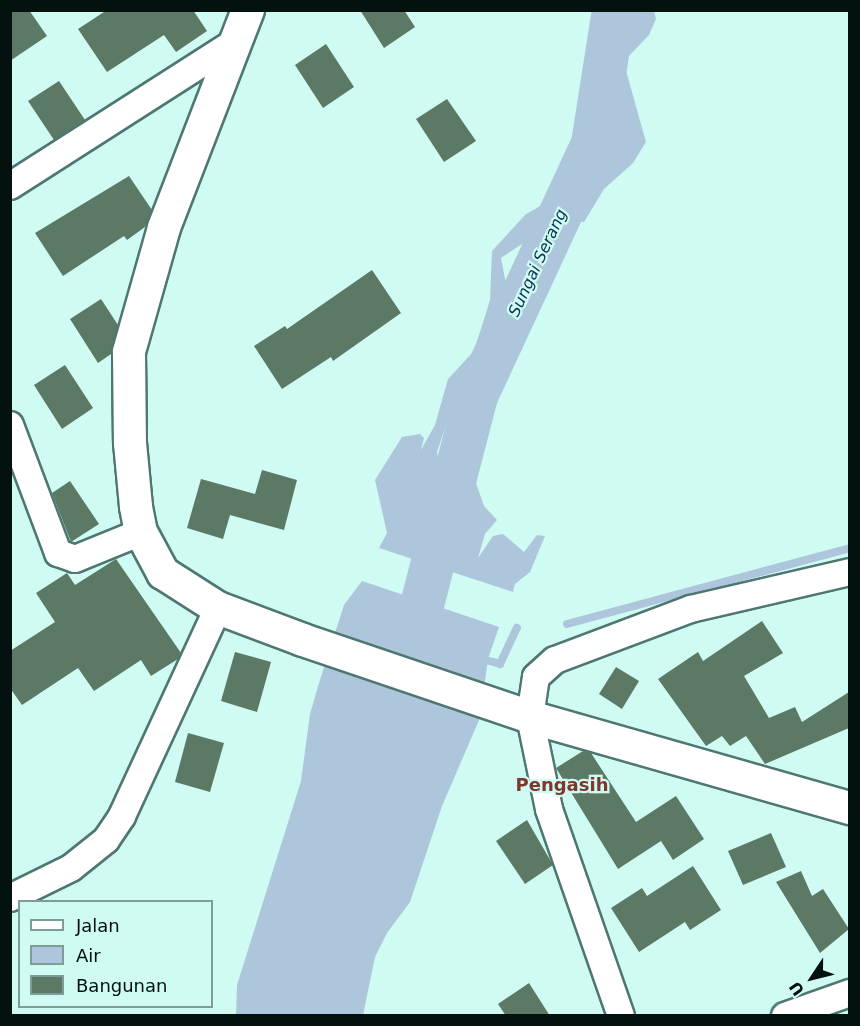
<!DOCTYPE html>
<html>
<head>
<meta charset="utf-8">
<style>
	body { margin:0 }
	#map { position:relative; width:860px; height:1026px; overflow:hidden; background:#cffbf3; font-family:"DejaVu Sans",sans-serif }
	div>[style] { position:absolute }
	.water>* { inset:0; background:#adc6db }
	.stream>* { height:8px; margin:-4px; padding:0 4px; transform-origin:4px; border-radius:4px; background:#adc6db }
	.river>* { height:44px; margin:-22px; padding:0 22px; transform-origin:22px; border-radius:22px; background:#adc6db }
	.building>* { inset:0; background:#5c7965 }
	.roads { filter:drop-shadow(2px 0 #4f7771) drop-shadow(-2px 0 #4f7771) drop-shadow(0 2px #4f7771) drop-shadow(0 -2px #4f7771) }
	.minor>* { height:26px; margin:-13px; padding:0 13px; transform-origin:13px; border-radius:13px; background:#fff }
	.tertiary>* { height:32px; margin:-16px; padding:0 16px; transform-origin:16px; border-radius:16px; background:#fff }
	span { translate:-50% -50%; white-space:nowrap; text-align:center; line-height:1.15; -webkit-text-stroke:4.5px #cffbf3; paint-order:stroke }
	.water-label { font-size:16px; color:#093452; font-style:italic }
	.quarter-label { font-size:18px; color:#7d372b; font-weight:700 }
	.frame { position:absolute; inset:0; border:12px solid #03110f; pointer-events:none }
	.legend { position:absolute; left:18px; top:900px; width:195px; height:108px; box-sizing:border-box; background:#cffbf3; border:2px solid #7d9d98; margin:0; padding:8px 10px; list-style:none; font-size:18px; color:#03110f }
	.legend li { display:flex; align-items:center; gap:12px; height:30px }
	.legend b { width:30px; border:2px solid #7d9d98 }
	.north { position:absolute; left:782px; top:948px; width:60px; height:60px; -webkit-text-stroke:4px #cffbf3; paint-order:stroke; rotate:235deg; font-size:16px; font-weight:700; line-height:24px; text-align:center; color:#03110f }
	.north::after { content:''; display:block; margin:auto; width:21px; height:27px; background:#03110f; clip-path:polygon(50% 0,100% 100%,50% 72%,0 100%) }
</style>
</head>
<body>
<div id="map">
	<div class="water">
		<div style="clip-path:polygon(599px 11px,654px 11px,656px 19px,649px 35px,628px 57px,625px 67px,646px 142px,633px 163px,604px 189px,584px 222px,558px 220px,501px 258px,508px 295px,522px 316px,522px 351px,502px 325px,490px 339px,481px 375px,465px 378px,457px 392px,437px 452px,440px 470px,476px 483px,484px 506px,497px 520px,485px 534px,478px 558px,493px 536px,503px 534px,524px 552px,537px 535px,545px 536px,530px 572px,515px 584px,513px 592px,379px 548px,387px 533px,375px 480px,402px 437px,420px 434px,424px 438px,421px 450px,435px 425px,448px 379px,474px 351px,490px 300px,492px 251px,526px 214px,553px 199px,600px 149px,592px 98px)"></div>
		<div style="clip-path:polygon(362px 581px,499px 627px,488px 659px,480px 718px,442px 806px,410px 902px,387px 933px,375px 957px,363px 1015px,236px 1016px,237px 985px,301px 781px,310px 714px,319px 683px,344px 605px)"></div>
	</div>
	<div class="stream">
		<div style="left:567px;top:624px;width:293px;rotate:-15deg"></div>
		<div style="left:478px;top:658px;width:23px;rotate:15deg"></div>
		<div style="left:500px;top:664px;width:40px;rotate:-65deg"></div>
	</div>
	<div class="river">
		<div style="left:408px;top:659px;width:272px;rotate:-75.5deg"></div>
		<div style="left:476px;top:396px;width:278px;rotate:-65.1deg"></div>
		<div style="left:593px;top:144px;width:136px;rotate:-81.1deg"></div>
	</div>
	<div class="building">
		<div style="clip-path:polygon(10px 10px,29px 10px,47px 36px,10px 61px)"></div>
		<div style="clip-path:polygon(107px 10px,193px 10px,207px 31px,176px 52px,164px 35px,107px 72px,78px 29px)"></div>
		<div style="clip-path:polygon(360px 10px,404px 10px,415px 27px,384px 48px)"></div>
		<div style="clip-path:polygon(326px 44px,354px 87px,323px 108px,295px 65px)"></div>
		<div style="clip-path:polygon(59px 81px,85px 120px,54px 140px,28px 101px)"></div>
		<div style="clip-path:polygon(447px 99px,476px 141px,444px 162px,416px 119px)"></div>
		<div style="clip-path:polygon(129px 176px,152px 210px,145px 227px,127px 240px,124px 236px,63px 276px,35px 233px)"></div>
		<div style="clip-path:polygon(372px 270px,401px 313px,333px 361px,331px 357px,282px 389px,254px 346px,285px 326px,287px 329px)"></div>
		<div style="clip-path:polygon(101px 299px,118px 325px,111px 354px,98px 363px,70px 319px)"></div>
		<div style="clip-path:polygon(65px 365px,93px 408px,62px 429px,34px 385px)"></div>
		<div style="clip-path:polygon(262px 470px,297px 480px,284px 530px,230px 515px,223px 539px,187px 528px,201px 479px,255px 494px)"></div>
		<div style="clip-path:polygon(70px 481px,99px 524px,71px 542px,52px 493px)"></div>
		<div style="clip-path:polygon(116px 559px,181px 653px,178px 659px,151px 676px,141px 660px,94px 691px,78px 668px,22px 705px,10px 688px,10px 651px,55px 622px,36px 593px,67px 573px,75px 585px)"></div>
		<div style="clip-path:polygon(762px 621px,783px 653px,744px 676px,769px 718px,795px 707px,802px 722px,849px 692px,849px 728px,765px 764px,746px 736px,730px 746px,722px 736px,706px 746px,658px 679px,698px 652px,703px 661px)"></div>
		<div style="clip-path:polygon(235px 652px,271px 662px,257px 712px,221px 701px)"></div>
		<div style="clip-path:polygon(616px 667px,639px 681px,622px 709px,599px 694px)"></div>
		<div style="clip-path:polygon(188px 733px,224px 743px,210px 792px,175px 782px)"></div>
		<div style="clip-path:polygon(583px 751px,591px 753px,636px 822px,676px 796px,704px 839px,673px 860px,661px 841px,618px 869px,556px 768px)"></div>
		<div style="clip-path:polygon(527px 820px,553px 865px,525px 884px,496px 841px)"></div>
		<div style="clip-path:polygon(771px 833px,786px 867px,743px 885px,728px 851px)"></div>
		<div style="clip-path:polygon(693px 866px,721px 910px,690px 930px,685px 922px,639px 952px,611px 908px,642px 888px,647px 896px)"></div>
		<div style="clip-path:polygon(801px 871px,812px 896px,823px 889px,849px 929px,820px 953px,776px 882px)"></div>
		<div style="clip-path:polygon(529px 983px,550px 1016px,506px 1016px,498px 1004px)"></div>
	</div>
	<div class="roads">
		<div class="minor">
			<div style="left:10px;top:186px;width:269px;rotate:-32.6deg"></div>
			<div style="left:10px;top:425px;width:137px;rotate:69.4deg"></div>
			<div style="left:58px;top:553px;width:18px;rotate:19deg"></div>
			<div style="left:75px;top:559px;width:71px;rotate:-22.2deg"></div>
			<div style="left:10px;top:898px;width:68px;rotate:-26.2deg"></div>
			<div style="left:71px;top:868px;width:45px;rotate:-38.7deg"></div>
			<div style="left:106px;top:840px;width:29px;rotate:-56deg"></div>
			<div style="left:122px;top:816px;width:229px;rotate:-65.2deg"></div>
			<div style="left:621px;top:1016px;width:219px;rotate:-109.2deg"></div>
			<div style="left:549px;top:809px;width:94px;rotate:-101.7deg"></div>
			<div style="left:530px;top:717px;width:40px;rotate:-81.5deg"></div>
			<div style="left:536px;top:677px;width:25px;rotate:-42deg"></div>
			<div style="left:555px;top:660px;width:145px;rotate:-20.6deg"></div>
			<div style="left:691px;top:609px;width:163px;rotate:-13.1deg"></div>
			<div style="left:785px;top:1016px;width:69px;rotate:-19.5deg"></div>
		</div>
		<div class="tertiary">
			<div style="left:248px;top:10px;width:234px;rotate:111.1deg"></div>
			<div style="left:164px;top:228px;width:129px;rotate:105.8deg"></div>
			<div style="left:129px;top:352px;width:91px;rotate:89.4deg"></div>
			<div style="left:130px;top:443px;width:64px;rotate:84.6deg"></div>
			<div style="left:136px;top:507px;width:25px;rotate:79deg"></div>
			<div style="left:141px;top:532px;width:47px;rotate:61.8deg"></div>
			<div style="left:163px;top:573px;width:65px;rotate:32.5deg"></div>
			<div style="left:218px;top:608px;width:91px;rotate:20.6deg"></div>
			<div style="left:303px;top:640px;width:240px;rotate:18.7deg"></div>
			<div style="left:530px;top:717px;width:333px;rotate:15.9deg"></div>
		</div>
	</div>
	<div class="water-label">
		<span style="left:538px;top:263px;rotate:-65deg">Sungai Serang</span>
	</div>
	<div class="quarter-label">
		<span style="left:562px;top:785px">Pengasih</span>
	</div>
	<div class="frame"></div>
	<ul class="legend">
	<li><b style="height:8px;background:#fff"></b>Jalan</li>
	<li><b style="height:16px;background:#adc6db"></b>Air</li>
	<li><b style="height:16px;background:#5c7965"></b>Bangunan</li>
	</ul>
	<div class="north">U</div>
</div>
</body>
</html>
